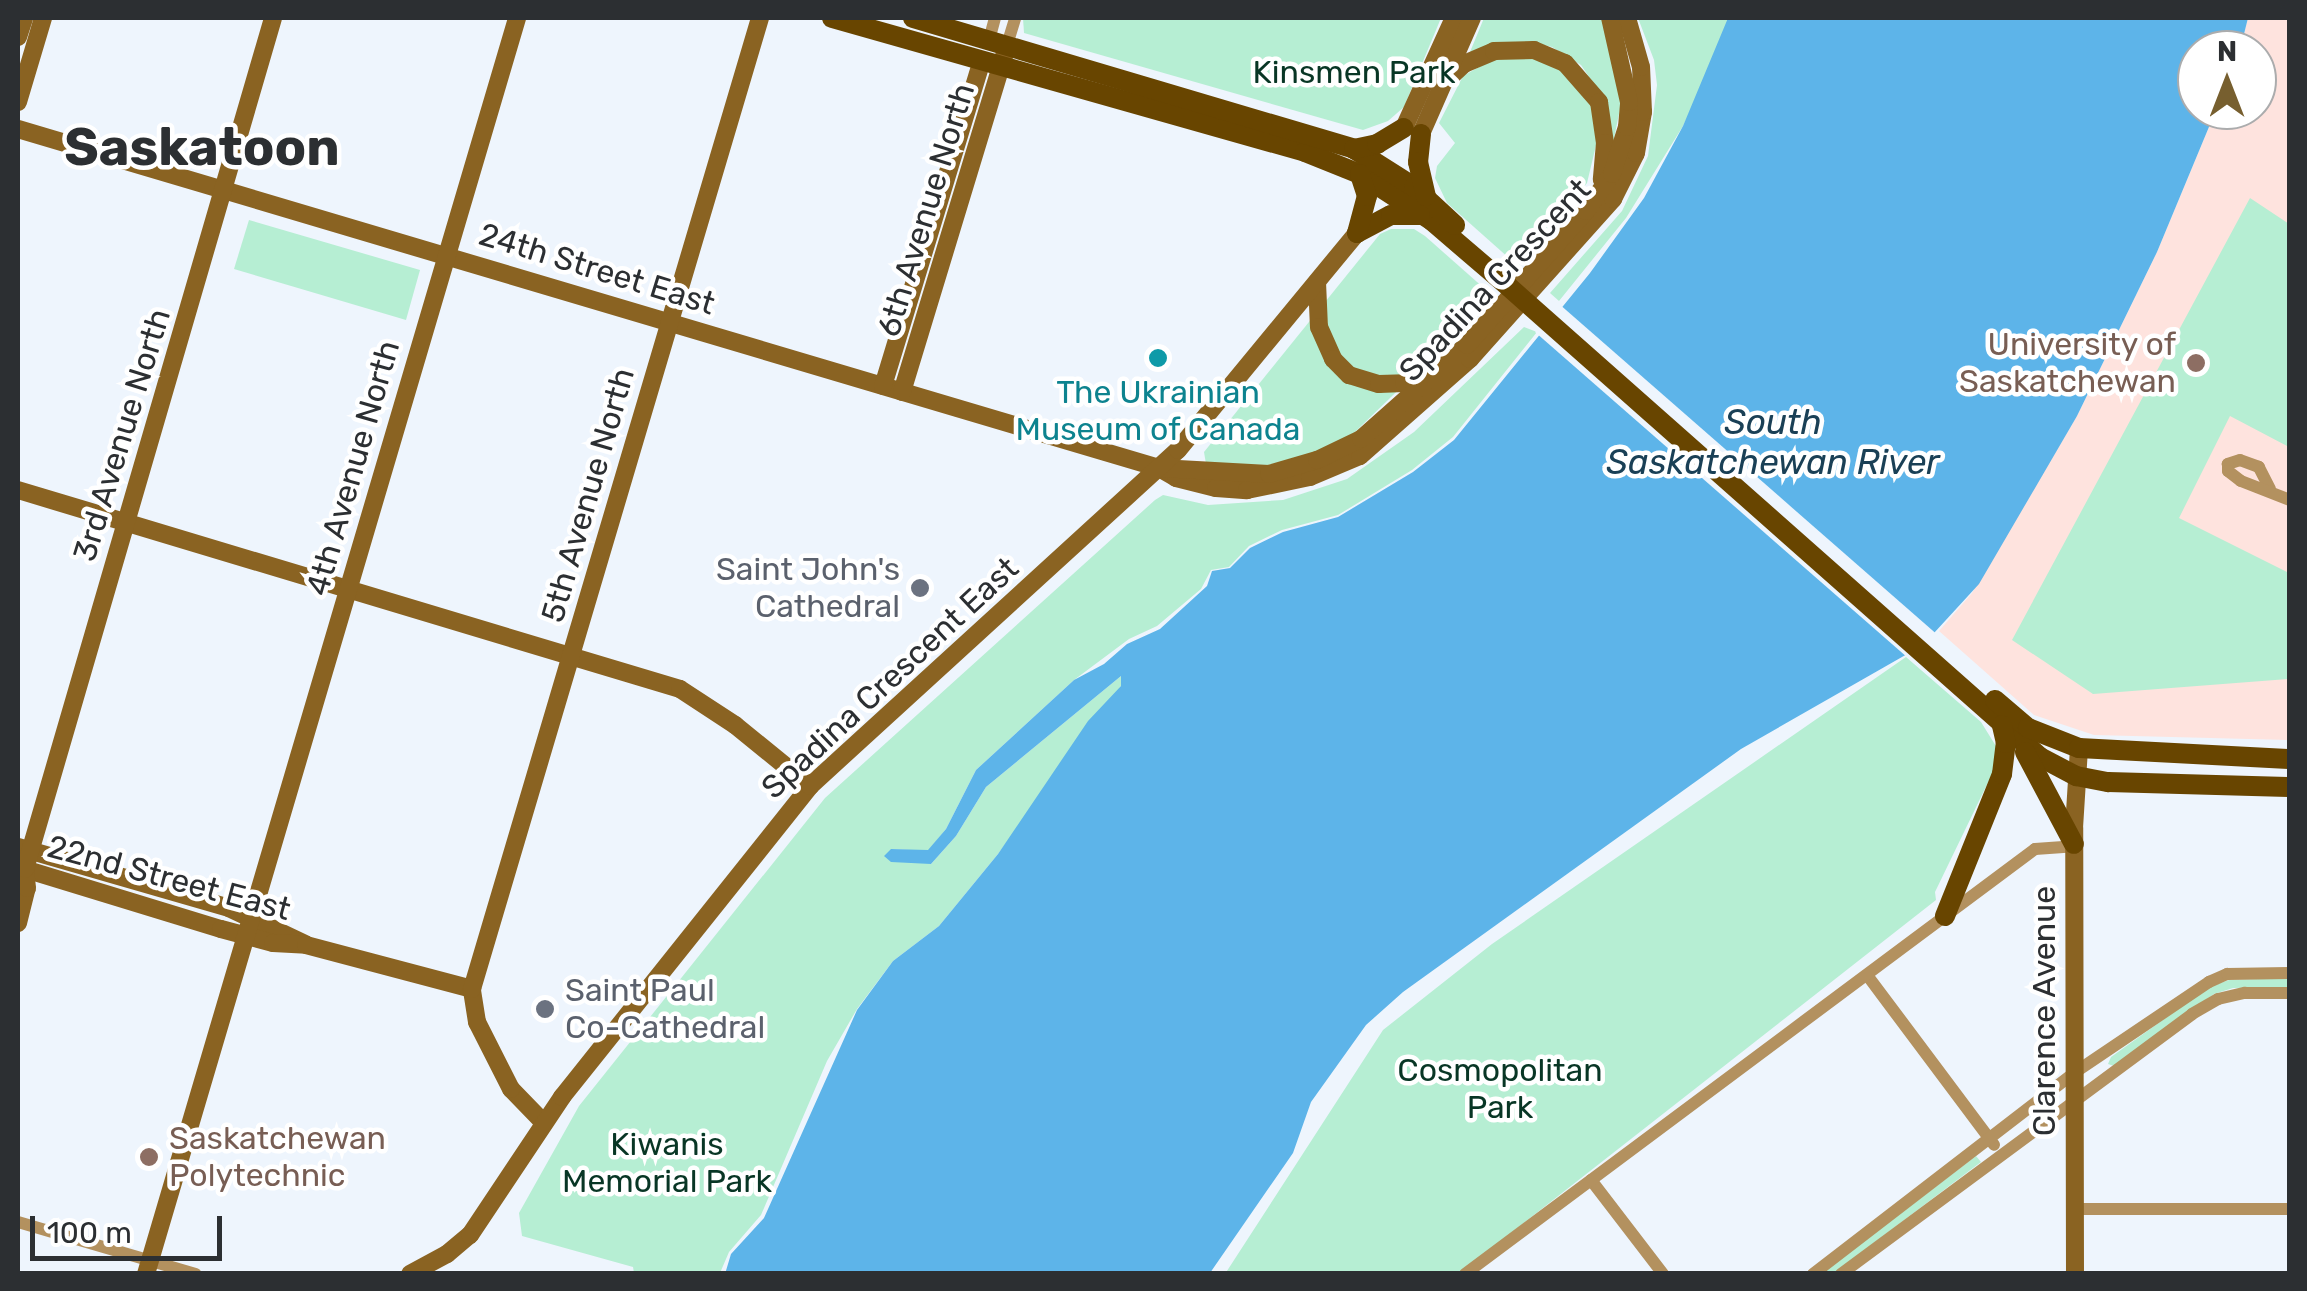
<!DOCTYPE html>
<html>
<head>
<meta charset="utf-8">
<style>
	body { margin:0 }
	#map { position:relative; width:2307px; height:1291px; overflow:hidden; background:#eef5fd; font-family:Rubik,sans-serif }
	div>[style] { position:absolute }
	.education>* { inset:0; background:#fee3de }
	.green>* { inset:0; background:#b6eed3 }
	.water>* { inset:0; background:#5db4e9 }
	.pier>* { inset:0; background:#eef5fd }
	.street>* { height:12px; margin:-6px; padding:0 6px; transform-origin:6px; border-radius:6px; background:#b3915f }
	.secondary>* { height:18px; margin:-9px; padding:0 9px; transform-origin:9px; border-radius:9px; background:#8a6322 }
	.primary>* { height:20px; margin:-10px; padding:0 10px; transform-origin:10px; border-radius:10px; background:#684500 }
	.dots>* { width:28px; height:28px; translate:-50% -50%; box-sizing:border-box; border:5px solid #fff; border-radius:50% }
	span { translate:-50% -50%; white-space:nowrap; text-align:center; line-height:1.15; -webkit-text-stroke:9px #fff; paint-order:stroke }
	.park-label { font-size:32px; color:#083625 }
	.street-label { font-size:32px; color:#2c2f32 }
	.education-label { font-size:32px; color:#785e54 }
	.right { translate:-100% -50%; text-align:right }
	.left { translate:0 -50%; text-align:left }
	.culture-label { font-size:32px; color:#0d838f }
	.worship-label { font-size:32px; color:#5b616d }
	.water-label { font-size:35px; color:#1a4056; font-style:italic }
	.town-label { font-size:52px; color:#2c2f32; font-weight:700 }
	.frame { position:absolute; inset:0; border:20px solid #2c2f32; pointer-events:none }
	.north { position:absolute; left:2177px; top:30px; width:100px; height:100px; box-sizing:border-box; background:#fff; border:2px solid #abacad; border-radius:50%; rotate:0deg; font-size:28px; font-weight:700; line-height:40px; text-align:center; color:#2c2f32 }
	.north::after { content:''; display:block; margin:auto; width:35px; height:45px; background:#775f2f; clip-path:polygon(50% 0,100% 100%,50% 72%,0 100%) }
	.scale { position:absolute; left:30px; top:1216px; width:192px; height:45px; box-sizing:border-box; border:5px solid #2c2f32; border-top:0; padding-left:12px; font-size:30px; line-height:35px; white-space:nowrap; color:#2c2f32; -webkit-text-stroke:8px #fff; paint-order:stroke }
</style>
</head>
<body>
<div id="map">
	<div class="education">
		<div style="clip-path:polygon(2248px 18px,2289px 18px,2289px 740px,2094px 735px,2034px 715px,1939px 631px,1972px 593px,2077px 416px,2157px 252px,2216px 110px,2257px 110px,2257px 50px,2240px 50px)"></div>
	</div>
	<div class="green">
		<div style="clip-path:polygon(1023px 18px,1441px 18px,1404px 107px,1388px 121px,1363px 130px,1024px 33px)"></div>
		<div style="clip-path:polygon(1484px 18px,1602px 18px,1621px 104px,1612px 148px,1607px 103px,1581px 65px,1552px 47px,1532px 42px,1492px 44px,1470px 52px)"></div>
		<div style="clip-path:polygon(1638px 18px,1736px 18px,1683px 126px,1626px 218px,1559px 301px,1550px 293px,1622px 211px,1648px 156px,1657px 85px,1654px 60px)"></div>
		<div style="clip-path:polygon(1530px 56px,1559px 66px,1591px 101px,1599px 133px,1587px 183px,1519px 267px,1447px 203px,1435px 178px,1437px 166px,1455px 143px,1439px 123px,1463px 76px,1495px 58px)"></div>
		<div style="clip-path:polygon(2250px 198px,2289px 224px,2289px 447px,2230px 416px,2179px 518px,2289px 573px,2289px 679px,2093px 694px,2012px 640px)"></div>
		<div style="clip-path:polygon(249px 220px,420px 270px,406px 320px,234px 269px)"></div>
		<div style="clip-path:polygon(1391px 229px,1414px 229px,1425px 236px,1494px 297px,1354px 433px,1312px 455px,1268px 465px,1206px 464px,1204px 452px,1380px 234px)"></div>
		<div style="clip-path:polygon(1524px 327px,1537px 332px,1453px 437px,1412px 470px,1338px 515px,1282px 530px,1249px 546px,1229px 567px,1211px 570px,1201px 589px,1157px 626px,1129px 639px,1074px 680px,976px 770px,946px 829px,928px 851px,891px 849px,931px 864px,956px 836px,986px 787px,1121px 676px,1121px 686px,998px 854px,939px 926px,893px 961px,857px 1009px,827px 1061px,761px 1215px,729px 1252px,720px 1273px,634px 1273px,633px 1267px,522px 1236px,519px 1213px,579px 1106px,825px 798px,1155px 500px,1163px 495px,1208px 505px,1283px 500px,1347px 479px,1414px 432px)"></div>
		<div style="clip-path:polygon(1906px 657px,1981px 722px,1999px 751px,1994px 770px,1935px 892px,1936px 900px,1460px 1273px,1225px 1274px,1383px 1030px,1492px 944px)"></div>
		<div style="clip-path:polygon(2289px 978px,2289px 987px,2233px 988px,2214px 994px,2114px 1066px,2108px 1064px,2111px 1057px,2209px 987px,2229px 980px)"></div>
		<div style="clip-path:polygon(1976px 1156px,1981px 1162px,1834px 1273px,1821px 1274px)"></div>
	</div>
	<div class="water">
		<div style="clip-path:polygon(1728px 18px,2248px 18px,2240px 50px,2197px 50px,2197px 110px,2216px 110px,2157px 252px,2077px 416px,1979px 584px,1923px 645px,1741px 749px,1403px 992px,1366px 1025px,1311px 1102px,1293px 1153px,1210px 1273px,725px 1274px,731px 1254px,764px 1218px,857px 1010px,893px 961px,939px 926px,998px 854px,1088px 721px,1121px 686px,1121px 676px,986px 787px,956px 836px,931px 864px,891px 862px,884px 856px,891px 849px,928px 850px,946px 829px,976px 770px,1074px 680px,1104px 664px,1127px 644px,1160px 629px,1207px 586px,1212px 571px,1230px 568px,1250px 548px,1283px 532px,1338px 517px,1413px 472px,1454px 440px,1590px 273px,1644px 198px,1683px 126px)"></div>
	</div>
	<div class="pier">
		<div style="clip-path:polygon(1558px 303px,1940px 637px,1908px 658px,1535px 332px)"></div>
	</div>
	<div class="street">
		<div style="left:988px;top:44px;width:27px;rotate:-75deg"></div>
		<div style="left:1007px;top:45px;width:28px;rotate:-73deg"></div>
		<div style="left:2270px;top:489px;width:25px;rotate:-117deg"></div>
		<div style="left:2259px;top:467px;width:20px;rotate:-160deg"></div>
		<div style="left:2240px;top:460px;width:13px;rotate:162deg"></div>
		<div style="left:2228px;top:464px;width:7px;rotate:90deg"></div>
		<div style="left:2228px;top:471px;width:16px;rotate:38deg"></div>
		<div style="left:2241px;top:481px;width:53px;rotate:21.2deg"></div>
		<div style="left:1867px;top:975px;width:212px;rotate:53.2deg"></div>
		<div style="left:1591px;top:1180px;width:118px;rotate:52.5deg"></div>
		<div style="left:2076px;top:1209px;width:214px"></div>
		<div style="left:18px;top:1222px;width:185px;rotate:16.3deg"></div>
		<div style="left:1465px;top:1274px;width:711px;rotate:-36.71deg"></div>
		<div style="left:2035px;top:849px;width:39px;rotate:-4deg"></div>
		<div style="left:1813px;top:1274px;width:329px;rotate:-37.6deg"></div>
		<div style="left:2074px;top:1073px;width:163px;rotate:-34deg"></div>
		<div style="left:2209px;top:982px;width:20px;rotate:-24deg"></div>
		<div style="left:2227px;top:974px;width:63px;rotate:-0.9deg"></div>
		<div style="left:1841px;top:1274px;width:437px;rotate:-36.5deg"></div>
		<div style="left:2192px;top:1014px;width:30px;rotate:-30deg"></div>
		<div style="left:2218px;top:999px;width:28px;rotate:-13deg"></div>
		<div style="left:2245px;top:993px;width:45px"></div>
	</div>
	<div class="secondary">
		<div style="left:18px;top:37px;width:20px;rotate:-72deg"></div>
		<div style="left:1448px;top:79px;width:22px;rotate:-43deg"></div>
		<div style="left:1464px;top:64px;width:33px;rotate:-23deg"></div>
		<div style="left:1494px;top:51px;width:40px;rotate:-1.4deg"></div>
		<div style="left:1534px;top:50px;width:34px;rotate:23deg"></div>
		<div style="left:1565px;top:63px;width:52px;rotate:48.9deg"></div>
		<div style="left:1599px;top:102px;width:41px;rotate:81.7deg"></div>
		<div style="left:1605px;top:143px;width:37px;rotate:95deg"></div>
		<div style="left:18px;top:102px;width:88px;rotate:-73.4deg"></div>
		<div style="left:1404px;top:128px;width:121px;rotate:-65.6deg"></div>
		<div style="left:18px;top:129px;width:1190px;rotate:16.55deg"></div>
		<div style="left:1159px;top:468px;width:20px;rotate:30deg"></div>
		<div style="left:1176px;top:478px;width:41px;rotate:14deg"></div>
		<div style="left:1216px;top:488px;width:31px;rotate:4deg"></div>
		<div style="left:1247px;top:490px;width:64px;rotate:-11.7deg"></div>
		<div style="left:1310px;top:477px;width:54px;rotate:-22.8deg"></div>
		<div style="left:1360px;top:456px;width:147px;rotate:-41.4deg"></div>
		<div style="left:1470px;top:359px;width:215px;rotate:-48.2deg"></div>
		<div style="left:1613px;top:199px;width:51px;rotate:-63.4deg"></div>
		<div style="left:1636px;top:153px;width:42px;rotate:-80.3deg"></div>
		<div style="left:1643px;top:112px;width:45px;rotate:-92.5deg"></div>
		<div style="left:1641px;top:67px;width:51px;rotate:-105.9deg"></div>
		<div style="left:1421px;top:134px;width:127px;rotate:-66.3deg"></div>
		<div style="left:1317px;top:282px;width:45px;rotate:87.5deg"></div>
		<div style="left:1319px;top:327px;width:35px;rotate:66deg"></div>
		<div style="left:1333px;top:359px;width:23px;rotate:45deg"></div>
		<div style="left:1349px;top:375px;width:31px;rotate:17deg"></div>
		<div style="left:1379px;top:384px;width:25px;rotate:-2deg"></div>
		<div style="left:1404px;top:383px;width:39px;rotate:-31deg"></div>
		<div style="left:883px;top:386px;width:340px;rotate:-73.1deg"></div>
		<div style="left:902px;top:392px;width:355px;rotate:-73.1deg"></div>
		<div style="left:1160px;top:468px;width:109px;rotate:3.2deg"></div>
		<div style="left:1269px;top:474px;width:50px;rotate:-16.3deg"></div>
		<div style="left:1317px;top:460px;width:49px;rotate:-25.5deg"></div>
		<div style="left:1361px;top:439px;width:142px;rotate:-41.6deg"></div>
		<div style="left:1467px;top:345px;width:179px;rotate:-48.4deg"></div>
		<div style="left:1586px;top:211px;width:45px;rotate:-54.9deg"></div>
		<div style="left:1612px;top:174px;width:49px;rotate:-72.3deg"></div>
		<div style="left:1627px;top:127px;width:25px;rotate:-85deg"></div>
		<div style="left:1629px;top:102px;width:86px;rotate:-102.7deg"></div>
		<div style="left:18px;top:490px;width:691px;rotate:16.73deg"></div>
		<div style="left:680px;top:689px;width:66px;rotate:33.2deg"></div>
		<div style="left:735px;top:725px;width:97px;rotate:39.1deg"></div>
		<div style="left:18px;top:847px;width:220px;rotate:16.1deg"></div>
		<div style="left:229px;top:908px;width:84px;rotate:25.3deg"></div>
		<div style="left:18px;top:867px;width:212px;rotate:17deg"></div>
		<div style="left:221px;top:929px;width:54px;rotate:15.1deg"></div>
		<div style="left:273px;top:943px;width:33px;rotate:3deg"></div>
		<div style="left:306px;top:945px;width:172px;rotate:14.8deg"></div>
		<div style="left:18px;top:923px;width:36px;rotate:-76deg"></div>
		<div style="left:27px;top:888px;width:19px;rotate:-96deg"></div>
		<div style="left:25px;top:869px;width:886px;rotate:-73.75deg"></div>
		<div style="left:544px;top:1123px;width:47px;rotate:-134.1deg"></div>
		<div style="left:511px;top:1089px;width:75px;rotate:-116.9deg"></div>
		<div style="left:477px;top:1022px;width:33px;rotate:-99deg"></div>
		<div style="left:472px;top:989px;width:1013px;rotate:-73.48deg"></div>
		<div style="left:146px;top:1274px;width:1310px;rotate:-73.54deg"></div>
		<div style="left:410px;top:1274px;width:42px;rotate:-28.4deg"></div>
		<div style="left:447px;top:1254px;width:30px;rotate:-40deg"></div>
		<div style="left:470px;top:1235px;width:166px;rotate:-56.3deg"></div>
		<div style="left:562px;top:1097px;width:398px;rotate:-51.4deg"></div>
		<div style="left:810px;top:786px;width:498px;rotate:-42.4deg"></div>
		<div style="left:1178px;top:450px;width:281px;rotate:-50.5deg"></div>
		<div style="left:2075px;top:1274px;width:446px;rotate:-90.1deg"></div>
		<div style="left:2074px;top:828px;width:80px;rotate:-86.4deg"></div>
	</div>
	<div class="primary">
		<div style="left:832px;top:18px;width:492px;rotate:15.8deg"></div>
		<div style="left:1305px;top:152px;width:59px;rotate:21.8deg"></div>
		<div style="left:1360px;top:174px;width:86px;rotate:33.1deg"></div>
		<div style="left:1432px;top:221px;width:101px;rotate:40.6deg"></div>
		<div style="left:1509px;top:287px;width:709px;rotate:41.51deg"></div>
		<div style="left:2040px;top:757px;width:41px;rotate:27.8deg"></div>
		<div style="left:2076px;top:776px;width:33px;rotate:11deg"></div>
		<div style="left:2108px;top:782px;width:182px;rotate:1.6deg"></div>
		<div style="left:913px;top:18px;width:460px;rotate:16.5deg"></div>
		<div style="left:1354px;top:149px;width:71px;rotate:32.3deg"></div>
		<div style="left:1414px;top:187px;width:56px;rotate:42.8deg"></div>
		<div style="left:1421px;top:134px;width:28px;rotate:96deg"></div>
		<div style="left:1418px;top:162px;width:35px;rotate:77deg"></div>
		<div style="left:1354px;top:149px;width:24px;rotate:-12deg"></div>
		<div style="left:1377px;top:144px;width:31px;rotate:-31deg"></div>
		<div style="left:1357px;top:233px;width:38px;rotate:-28deg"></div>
		<div style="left:1391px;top:215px;width:29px"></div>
		<div style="left:1357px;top:233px;width:38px;rotate:-75deg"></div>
		<div style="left:1367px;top:196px;width:23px;rotate:-108deg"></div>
		<div style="left:1995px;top:700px;width:43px;rotate:40.3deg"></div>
		<div style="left:2028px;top:728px;width:55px;rotate:21.4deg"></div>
		<div style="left:2079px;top:748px;width:211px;rotate:3deg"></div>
		<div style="left:2025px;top:752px;width:104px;rotate:62deg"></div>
		<div style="left:1945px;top:916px;width:153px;rotate:-68.1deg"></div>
		<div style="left:2002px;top:774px;width:31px;rotate:-83deg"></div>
		<div style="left:2006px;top:743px;width:18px;rotate:-103deg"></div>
	</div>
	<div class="dots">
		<div style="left:1158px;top:358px;background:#0f9aa8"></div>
		<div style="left:2196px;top:363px;background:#8d6e63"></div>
		<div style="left:920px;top:588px;background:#6b7280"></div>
		<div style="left:545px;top:1009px;background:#6b7280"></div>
		<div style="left:149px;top:1157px;background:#8d6e63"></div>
	</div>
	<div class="park-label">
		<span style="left:1354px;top:72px">Kinsmen Park</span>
		<span style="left:1500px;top:1089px">Cosmopolitan<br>Park</span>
		<span style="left:667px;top:1163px">Kiwanis<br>Memorial Park</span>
	</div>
	<div class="street-label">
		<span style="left:926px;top:210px;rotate:-73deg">6th Avenue North</span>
		<span style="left:597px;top:269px;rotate:17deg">24th Street East</span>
		<span style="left:1495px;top:280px;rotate:-47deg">Spadina Crescent</span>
		<span style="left:122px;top:435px;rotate:-73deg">3rd Avenue North</span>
		<span style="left:353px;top:468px;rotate:-74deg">4th Avenue North</span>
		<span style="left:588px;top:495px;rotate:-74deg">5th Avenue North</span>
		<span style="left:890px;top:678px;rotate:-43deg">Spadina Crescent East</span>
		<span style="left:169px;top:878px;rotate:15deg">22nd Street East</span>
		<span style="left:2044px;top:1011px;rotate:-90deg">Clarence Avenue</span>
	</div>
	<div class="education-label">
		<span class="right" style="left:2176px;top:363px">University of<br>Saskatchewan</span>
		<span class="left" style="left:169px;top:1157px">Saskatchewan<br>Polytechnic</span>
	</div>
	<div class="culture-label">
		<span style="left:1158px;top:411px">The Ukrainian<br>Museum of Canada</span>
	</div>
	<div class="worship-label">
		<span class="right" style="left:900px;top:588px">Saint John's<br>Cathedral</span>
		<span class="left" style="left:565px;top:1009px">Saint Paul<br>Co-Cathedral</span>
	</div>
	<div class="water-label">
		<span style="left:1773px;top:442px">South<br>Saskatchewan River</span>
	</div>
	<div class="town-label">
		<span style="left:202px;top:148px">Saskatoon</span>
	</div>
	<div class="frame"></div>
	<div class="north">N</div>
	<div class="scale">100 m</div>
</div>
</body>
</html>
